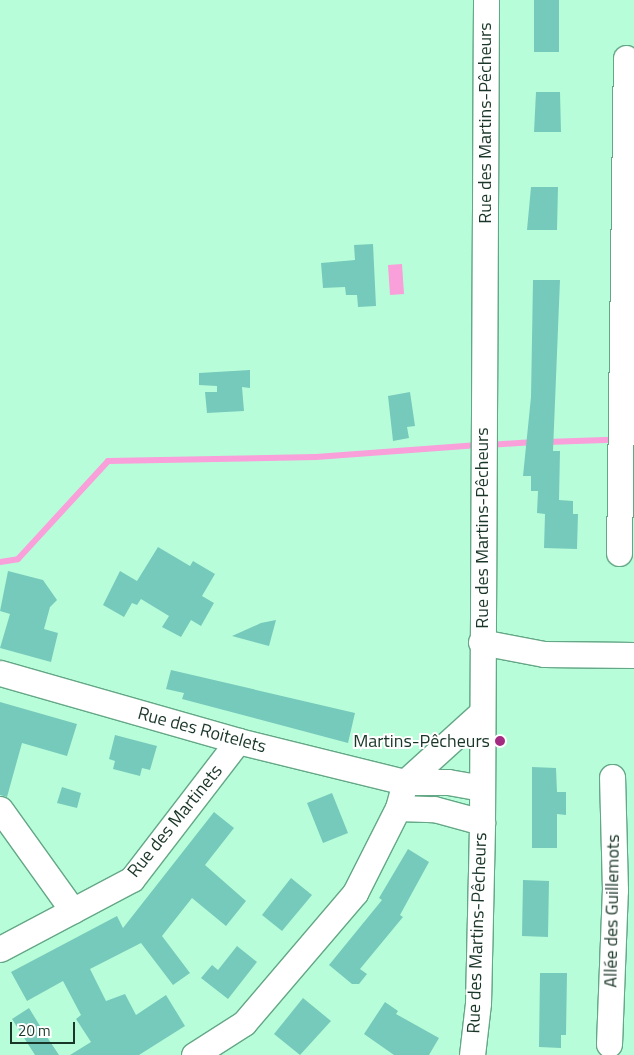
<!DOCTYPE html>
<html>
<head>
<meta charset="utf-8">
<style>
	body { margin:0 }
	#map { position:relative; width:634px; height:1055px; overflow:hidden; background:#b8fdd9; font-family:"Titillium Web",sans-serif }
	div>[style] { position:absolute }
	.water>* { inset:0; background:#f99fd9 }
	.stream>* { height:6px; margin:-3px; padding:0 3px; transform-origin:3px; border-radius:3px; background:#f99fd9 }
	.building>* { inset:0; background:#76cabb }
	.roads { filter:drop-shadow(1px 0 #64a786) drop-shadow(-1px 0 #64a786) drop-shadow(0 1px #64a786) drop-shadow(0 -1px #64a786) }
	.minor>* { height:25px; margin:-12.5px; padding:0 12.5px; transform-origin:12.5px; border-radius:12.5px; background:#fff }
	.dots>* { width:14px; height:14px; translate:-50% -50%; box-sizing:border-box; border:2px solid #fff; border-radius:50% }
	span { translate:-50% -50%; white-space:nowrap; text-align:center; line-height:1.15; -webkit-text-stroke:4px #fff; paint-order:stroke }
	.street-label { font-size:18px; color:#1a3628 }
	.poi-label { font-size:18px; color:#1a3628 }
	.right { translate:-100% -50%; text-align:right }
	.scale { position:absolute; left:10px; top:1022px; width:65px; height:22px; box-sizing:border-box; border:2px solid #1a3628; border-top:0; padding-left:6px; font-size:15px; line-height:18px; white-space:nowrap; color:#1a3628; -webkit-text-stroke:4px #fff; paint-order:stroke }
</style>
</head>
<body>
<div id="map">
	<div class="water">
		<div style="clip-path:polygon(402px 264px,404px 294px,390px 295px,388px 265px)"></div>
	</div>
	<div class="stream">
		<div style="left:547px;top:442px;width:87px;rotate:-2deg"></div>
		<div style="left:489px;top:445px;width:45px;rotate:-3.8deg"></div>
		<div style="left:0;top:562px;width:18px;rotate:-9deg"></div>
		<div style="left:18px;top:559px;width:133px;rotate:-47.4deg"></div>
		<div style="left:108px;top:461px;width:208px;rotate:-1.1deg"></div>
		<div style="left:316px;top:457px;width:163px;rotate:-4.2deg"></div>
	</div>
	<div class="building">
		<div style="clip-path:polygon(534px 0,559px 0,559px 52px,534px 52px)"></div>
		<div style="clip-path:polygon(536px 92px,560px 92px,561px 132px,534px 132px)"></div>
		<div style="clip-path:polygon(531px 187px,558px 187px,557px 230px,527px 230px)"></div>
		<div style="clip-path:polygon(373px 244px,376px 306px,358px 307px,357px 295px,346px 295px,345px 287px,323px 288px,321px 263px,355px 260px,354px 245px)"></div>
		<div style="clip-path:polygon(533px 280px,560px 280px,553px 451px,560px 451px,559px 500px,573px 501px,573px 514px,578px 514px,577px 549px,544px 548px,545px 514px,537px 513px,538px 491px,531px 491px,531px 476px,523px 476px,531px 397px)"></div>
		<div style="clip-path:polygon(250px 370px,250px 388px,242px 387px,244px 411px,207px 413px,205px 392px,217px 392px,217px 386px,199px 385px,199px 373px)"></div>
		<div style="clip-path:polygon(410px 392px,415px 426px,407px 427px,409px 438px,393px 441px,388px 396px)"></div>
		<div style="clip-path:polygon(158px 547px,190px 566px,193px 561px,215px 574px,202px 596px,214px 603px,201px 626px,191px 620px,181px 637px,162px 627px,169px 616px,141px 599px,137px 605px,132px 603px,124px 617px,103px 605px,120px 571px,137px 581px)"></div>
		<div style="clip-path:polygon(8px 571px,43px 580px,57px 600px,50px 607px,44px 629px,58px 633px,51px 662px,0 648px,10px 614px,0 611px)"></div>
		<div style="clip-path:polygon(276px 620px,269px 646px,232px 636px,261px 623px)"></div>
		<div style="clip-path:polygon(171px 670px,355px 713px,348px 743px,182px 699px,184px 693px,166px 689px)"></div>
		<div style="clip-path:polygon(0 702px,77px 724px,67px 756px,22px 743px,7px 797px,0 795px)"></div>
		<div style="clip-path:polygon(115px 735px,157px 746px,150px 770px,142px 768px,140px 776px,113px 769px,115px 761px,109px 759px)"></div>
		<div style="clip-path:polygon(532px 767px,556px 768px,557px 792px,566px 792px,566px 815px,557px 814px,557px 848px,532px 848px)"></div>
		<div style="clip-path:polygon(62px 787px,81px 793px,77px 808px,57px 803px)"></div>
		<div style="clip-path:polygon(332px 793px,348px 833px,323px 843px,307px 803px)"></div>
		<div style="clip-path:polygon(214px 812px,234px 828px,205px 865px,246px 901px,226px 926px,192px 898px,162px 936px,190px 973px,173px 985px,141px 943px,90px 969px,106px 1001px,125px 994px,136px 1015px,166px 995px,185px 1026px,139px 1055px,70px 1055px,91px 1042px,76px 1019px,81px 1015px,63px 981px,27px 1001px,11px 972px,117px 916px,123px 928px)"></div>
		<div style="clip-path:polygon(408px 849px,429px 862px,400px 915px,403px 917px,360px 969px,367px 974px,359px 984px,352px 984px,329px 965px,382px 900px,379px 898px)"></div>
		<div style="clip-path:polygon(291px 878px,312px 895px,282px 931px,262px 915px)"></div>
		<div style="clip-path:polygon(523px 880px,549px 881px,548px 937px,522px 936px)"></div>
		<div style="clip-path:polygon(237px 946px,257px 962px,228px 999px,201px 978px,212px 965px,218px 970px)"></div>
		<div style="clip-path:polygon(540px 973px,567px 973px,566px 1035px,561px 1035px,561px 1048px,539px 1047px)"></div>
		<div style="clip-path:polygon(303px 998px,331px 1021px,300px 1055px,274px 1034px)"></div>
		<div style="clip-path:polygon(385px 1002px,398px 1011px,396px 1014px,439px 1038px,429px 1055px,394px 1055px,364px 1034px)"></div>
		<div style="clip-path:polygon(29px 1008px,45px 1034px,59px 1055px,35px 1055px,12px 1019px)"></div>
	</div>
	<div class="roads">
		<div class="minor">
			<div style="left:619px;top:553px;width:495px;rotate:-89.2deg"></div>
			<div style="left:481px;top:642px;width:64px;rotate:10.8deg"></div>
			<div style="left:544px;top:654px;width:90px;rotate:0.6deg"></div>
			<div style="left:0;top:673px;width:248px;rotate:15.9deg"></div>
			<div style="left:238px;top:741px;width:172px;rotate:13.8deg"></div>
			<div style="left:405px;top:782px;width:43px"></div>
			<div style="left:448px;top:782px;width:34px;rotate:10deg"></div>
			<div style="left:398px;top:808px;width:36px;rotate:2deg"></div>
			<div style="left:434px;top:809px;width:50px;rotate:15.2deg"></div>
			<div style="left:0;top:809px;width:125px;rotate:54.4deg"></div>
			<div style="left:0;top:949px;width:149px;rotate:-27.9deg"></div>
			<div style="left:132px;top:879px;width:174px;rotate:-52.5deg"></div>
			<div style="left:609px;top:1044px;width:154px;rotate:-87.8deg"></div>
			<div style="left:615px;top:890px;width:113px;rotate:-91.5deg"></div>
			<div style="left:194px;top:1055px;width:59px;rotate:-32.6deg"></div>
			<div style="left:244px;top:1023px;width:171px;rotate:-49.5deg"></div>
			<div style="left:355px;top:893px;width:95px;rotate:-63.2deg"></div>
			<div style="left:398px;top:808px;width:27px;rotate:-75deg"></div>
			<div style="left:405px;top:782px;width:103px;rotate:-42.2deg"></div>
			<div style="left:472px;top:1055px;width:52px;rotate:-83.4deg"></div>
			<div style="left:478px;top:1003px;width:181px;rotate:-88.7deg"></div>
			<div style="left:482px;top:822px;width:822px;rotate:-89.72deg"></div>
		</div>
	</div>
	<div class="dots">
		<div style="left:500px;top:741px;background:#a32b82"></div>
	</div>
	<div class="street-label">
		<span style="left:485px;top:123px;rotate:-90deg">Rue des Martins-Pêcheurs</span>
		<span style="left:482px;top:528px;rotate:-90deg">Rue des Martins-Pêcheurs</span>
		<span style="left:202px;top:730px;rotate:15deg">Rue des Roitelets</span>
		<span style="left:175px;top:821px;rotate:-51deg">Rue des Martinets</span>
		<span style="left:612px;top:911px;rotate:-89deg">Allée des Guillemots</span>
		<span style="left:477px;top:933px;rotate:-88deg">Rue des Martins-Pêcheurs</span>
	</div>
	<div class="poi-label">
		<span class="right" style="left:490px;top:741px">Martins-Pêcheurs</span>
	</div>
	<div class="scale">20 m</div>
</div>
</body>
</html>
